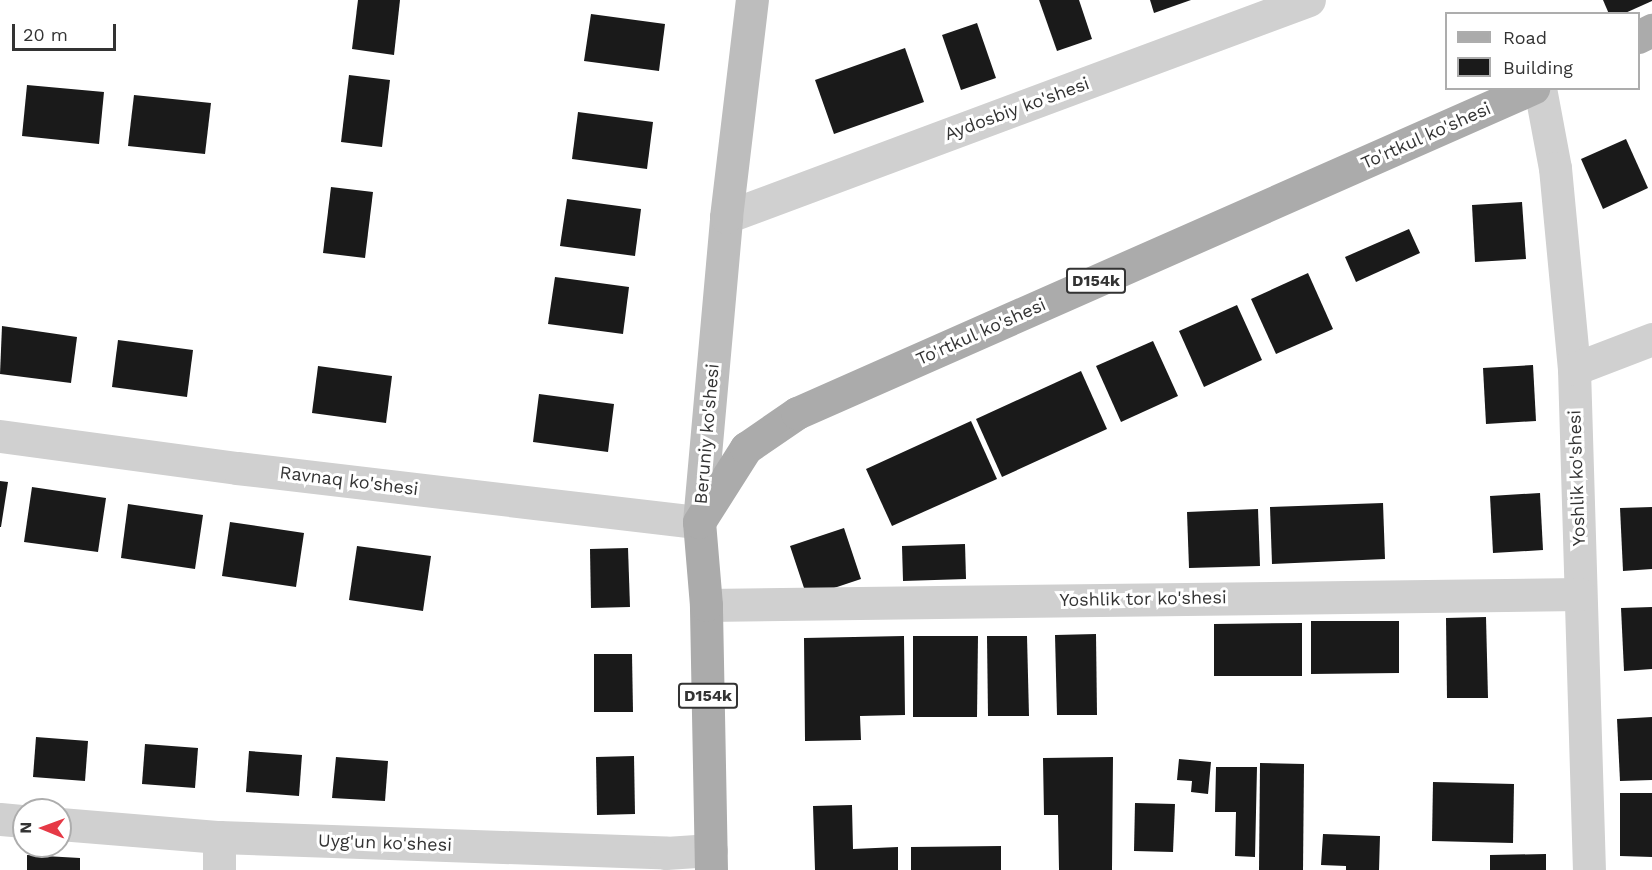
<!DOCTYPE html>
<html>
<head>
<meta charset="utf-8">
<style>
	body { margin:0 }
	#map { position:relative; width:1652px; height:870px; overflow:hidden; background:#fff; font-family:"Work Sans",sans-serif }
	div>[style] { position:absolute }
	.building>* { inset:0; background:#1a1a1a }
	.street>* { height:33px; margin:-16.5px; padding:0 16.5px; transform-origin:16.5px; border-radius:16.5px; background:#d0d0d0 }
	.secondary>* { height:33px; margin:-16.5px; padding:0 16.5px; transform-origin:16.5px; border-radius:16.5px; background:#bdbdbd }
	.primary>* { height:33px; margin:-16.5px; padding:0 16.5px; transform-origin:16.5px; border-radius:16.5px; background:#ababab }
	span { translate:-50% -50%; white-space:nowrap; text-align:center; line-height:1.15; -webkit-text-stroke:6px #fff; paint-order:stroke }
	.shield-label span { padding:2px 4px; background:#fff; border:2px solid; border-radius:4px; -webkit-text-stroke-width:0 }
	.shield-label { font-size:16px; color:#333; font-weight:700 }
	.street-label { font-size:18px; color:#333 }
	.legend { position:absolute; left:1445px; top:12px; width:195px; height:78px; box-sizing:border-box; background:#fff; border:2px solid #adadad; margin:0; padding:8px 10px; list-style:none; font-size:18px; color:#333 }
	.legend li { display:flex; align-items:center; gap:12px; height:30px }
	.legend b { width:30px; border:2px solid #adadad }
	.north { position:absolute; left:12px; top:798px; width:60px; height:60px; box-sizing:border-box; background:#fff; border:2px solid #adadad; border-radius:50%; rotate:271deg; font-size:16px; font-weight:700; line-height:24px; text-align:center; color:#333 }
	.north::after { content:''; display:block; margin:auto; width:21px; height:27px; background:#e63946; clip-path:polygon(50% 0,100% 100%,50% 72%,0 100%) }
	.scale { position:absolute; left:12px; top:24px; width:104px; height:27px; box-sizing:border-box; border:3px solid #333; border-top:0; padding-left:8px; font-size:18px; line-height:21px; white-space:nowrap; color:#333; -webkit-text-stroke:4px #fff; paint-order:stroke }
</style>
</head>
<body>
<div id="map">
	<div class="building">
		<div style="clip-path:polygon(358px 0,400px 0,394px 55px,352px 49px)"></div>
		<div style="clip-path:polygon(1039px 0,1079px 0,1092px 39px,1057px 51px)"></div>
		<div style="clip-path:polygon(1150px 0,1191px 0,1154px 13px)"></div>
		<div style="clip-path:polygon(1603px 0,1652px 0,1652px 1px,1623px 14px,1609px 14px)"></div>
		<div style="clip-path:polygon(591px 14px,665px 24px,659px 71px,584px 61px)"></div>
		<div style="clip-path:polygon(977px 23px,996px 78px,961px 90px,942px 35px)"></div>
		<div style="clip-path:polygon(905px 48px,924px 102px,834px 134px,815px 80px)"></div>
		<div style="clip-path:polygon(349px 75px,390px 80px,382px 147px,341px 142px)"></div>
		<div style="clip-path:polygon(27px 85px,104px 92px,99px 144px,22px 136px)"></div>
		<div style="clip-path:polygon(134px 95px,211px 103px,205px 154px,128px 146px)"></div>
		<div style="clip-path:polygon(578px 112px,653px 122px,647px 169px,572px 159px)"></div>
		<div style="clip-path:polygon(1626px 139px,1648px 188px,1603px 209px,1581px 159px)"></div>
		<div style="clip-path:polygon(331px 187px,373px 192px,365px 258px,323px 253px)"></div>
		<div style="clip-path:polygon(567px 199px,641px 209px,635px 256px,560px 246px)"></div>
		<div style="clip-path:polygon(1522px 202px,1526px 259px,1475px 262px,1472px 205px)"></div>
		<div style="clip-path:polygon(1409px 229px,1420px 253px,1356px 282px,1345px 257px)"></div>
		<div style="clip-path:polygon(1308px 273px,1333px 329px,1276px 354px,1251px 299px)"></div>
		<div style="clip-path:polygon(555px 277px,629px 287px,623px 334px,548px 324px)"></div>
		<div style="clip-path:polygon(1237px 305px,1262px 360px,1204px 387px,1179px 331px)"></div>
		<div style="clip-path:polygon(2px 326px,77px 337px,71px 383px,0 374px)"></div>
		<div style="clip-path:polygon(118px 340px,193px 350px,187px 397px,112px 387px)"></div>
		<div style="clip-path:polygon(1153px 341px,1178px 396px,1121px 422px,1096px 366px)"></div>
		<div style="clip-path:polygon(1533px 365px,1536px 421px,1486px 424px,1483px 368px)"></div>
		<div style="clip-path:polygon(318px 366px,392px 376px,386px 423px,312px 413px)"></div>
		<div style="clip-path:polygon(1081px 371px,1107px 429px,1002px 477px,976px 419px)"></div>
		<div style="clip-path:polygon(539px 394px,614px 404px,608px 452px,533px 442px)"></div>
		<div style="clip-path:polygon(971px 421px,997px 479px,892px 526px,866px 469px)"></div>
		<div style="clip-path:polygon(0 481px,8px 482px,1px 527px,0 527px)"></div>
		<div style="clip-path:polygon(32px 487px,106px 498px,98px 552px,24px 542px)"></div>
		<div style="clip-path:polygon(1540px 493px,1543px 550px,1493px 553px,1490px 496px)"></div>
		<div style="clip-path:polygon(1383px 503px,1385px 559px,1272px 564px,1270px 507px)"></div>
		<div style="clip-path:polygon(128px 504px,203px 515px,195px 569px,121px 558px)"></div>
		<div style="clip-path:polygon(1652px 507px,1652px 569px,1623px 571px,1620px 508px)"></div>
		<div style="clip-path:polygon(1258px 509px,1260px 566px,1189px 568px,1187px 512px)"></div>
		<div style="clip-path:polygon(230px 522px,304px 533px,296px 587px,222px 576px)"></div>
		<div style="clip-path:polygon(844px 528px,861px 579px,807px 597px,790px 546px)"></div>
		<div style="clip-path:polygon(965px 544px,966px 579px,903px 581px,902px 546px)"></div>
		<div style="clip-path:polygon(357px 546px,431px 556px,423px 611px,349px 600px)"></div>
		<div style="clip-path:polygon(628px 548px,630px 607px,591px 608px,590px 549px)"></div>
		<div style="clip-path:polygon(1652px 607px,1652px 669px,1624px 671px,1621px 608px)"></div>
		<div style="clip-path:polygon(1486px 617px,1488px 698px,1447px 698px,1446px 618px)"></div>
		<div style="clip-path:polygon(1311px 621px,1399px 621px,1399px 673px,1311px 674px)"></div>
		<div style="clip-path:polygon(1302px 623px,1302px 676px,1214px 676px,1214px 624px)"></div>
		<div style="clip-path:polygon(1096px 634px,1097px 715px,1057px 715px,1055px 635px)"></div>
		<div style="clip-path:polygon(904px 636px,905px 715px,860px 716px,861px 740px,805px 741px,804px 638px)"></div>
		<div style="clip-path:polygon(913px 636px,978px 636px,977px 717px,913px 717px)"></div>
		<div style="clip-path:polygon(987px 636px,1027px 636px,1029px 716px,988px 716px)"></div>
		<div style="clip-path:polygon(594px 654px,632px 654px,633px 712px,594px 712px)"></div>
		<div style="clip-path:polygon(1652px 717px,1652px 780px,1620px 781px,1617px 719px)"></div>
		<div style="clip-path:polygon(36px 737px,88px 741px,85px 781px,33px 777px)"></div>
		<div style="clip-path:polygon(145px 744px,198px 748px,195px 788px,142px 784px)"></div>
		<div style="clip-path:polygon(249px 751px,302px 755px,299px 796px,246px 792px)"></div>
		<div style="clip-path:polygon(634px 756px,635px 814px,597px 815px,596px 757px)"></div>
		<div style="clip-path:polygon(336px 757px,388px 761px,385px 801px,332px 798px)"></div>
		<div style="clip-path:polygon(1113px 757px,1112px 870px,1059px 870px,1058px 815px,1044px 815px,1043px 758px)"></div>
		<div style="clip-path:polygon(1179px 759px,1211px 762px,1208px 794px,1191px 792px,1192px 781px,1177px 780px)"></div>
		<div style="clip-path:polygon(1260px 763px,1304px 764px,1303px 870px,1259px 870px)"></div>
		<div style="clip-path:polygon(1216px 767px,1257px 767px,1255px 857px,1235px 856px,1236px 812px,1215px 812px)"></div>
		<div style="clip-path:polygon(1433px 782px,1514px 784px,1513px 843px,1432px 841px)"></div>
		<div style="clip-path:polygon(1620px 793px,1652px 793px,1652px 857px,1620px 856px)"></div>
		<div style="clip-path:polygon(1135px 803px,1175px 804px,1173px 852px,1134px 851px)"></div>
		<div style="clip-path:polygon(852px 805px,853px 849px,898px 847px,898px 870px,815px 870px,813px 806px)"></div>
		<div style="clip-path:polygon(1323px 834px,1380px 836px,1379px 870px,1346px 870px,1346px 866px,1321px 865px)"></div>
		<div style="clip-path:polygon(1001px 846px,1001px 870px,911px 870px,911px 847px)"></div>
		<div style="clip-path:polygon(1546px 854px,1546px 870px,1490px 870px,1490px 855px)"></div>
		<div style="clip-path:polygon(27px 855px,80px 858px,80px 870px,27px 870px)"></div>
	</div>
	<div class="street">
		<div style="left:1540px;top:88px;width:81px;rotate:79.4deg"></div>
		<div style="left:1555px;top:168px;width:202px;rotate:84.6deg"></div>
		<div style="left:1574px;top:369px;width:501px;rotate:88.29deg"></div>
		<div style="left:726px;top:217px;width:622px;rotate:-20.42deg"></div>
		<div style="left:1574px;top:369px;width:84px;rotate:-21deg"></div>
		<div style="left:0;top:436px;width:239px;rotate:7.7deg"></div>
		<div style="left:237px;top:468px;width:465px;rotate:6.7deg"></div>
		<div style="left:706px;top:605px;width:874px;rotate:-0.72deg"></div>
		<div style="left:0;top:819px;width:24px;rotate:5deg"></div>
		<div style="left:60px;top:824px;width:160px;rotate:4.7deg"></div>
		<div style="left:219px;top:837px;width:447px;rotate:2deg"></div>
		<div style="left:666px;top:853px;width:45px;rotate:-3.8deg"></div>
		<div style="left:219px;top:870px;width:33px;rotate:-90deg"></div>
	</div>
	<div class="secondary">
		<div style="left:699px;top:522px;width:306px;rotate:-84.9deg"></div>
		<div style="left:726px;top:217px;width:219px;rotate:-83.2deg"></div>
	</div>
	<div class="primary">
		<div style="left:1638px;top:37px;width:16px;rotate:-27deg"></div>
		<div style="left:711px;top:870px;width:265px;rotate:-91.1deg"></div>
		<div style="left:706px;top:605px;width:83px;rotate:-94.8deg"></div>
		<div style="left:699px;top:522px;width:88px;rotate:-57.6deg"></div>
		<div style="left:746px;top:448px;width:62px;rotate:-34.5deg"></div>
		<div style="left:797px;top:413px;width:805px;rotate:-23.83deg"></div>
	</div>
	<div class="shield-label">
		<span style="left:1096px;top:281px">D154k</span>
		<span style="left:708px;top:696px">D154k</span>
	</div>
	<div class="street-label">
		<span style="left:1017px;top:109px;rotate:-20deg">Aydosbiy ko'shesi</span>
		<span style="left:1426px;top:136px;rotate:-24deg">To'rtkul ko'shesi</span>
		<span style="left:981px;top:332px;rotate:-24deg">To'rtkul ko'shesi</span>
		<span style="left:707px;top:434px;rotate:-85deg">Beruniy ko'shesi</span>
		<span style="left:1577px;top:478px;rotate:-92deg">Yoshlik ko'shesi</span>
		<span style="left:349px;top:481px;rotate:7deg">Ravnaq ko'shesi</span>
		<span style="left:1143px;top:599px;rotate:-1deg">Yoshlik tor ko'shesi</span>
		<span style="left:385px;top:843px;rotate:2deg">Uyg'un ko'shesi</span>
	</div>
	<ul class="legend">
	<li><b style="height:8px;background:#ababab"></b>Road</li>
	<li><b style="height:16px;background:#1a1a1a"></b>Building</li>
	</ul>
	<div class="north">N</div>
	<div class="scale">20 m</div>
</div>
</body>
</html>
